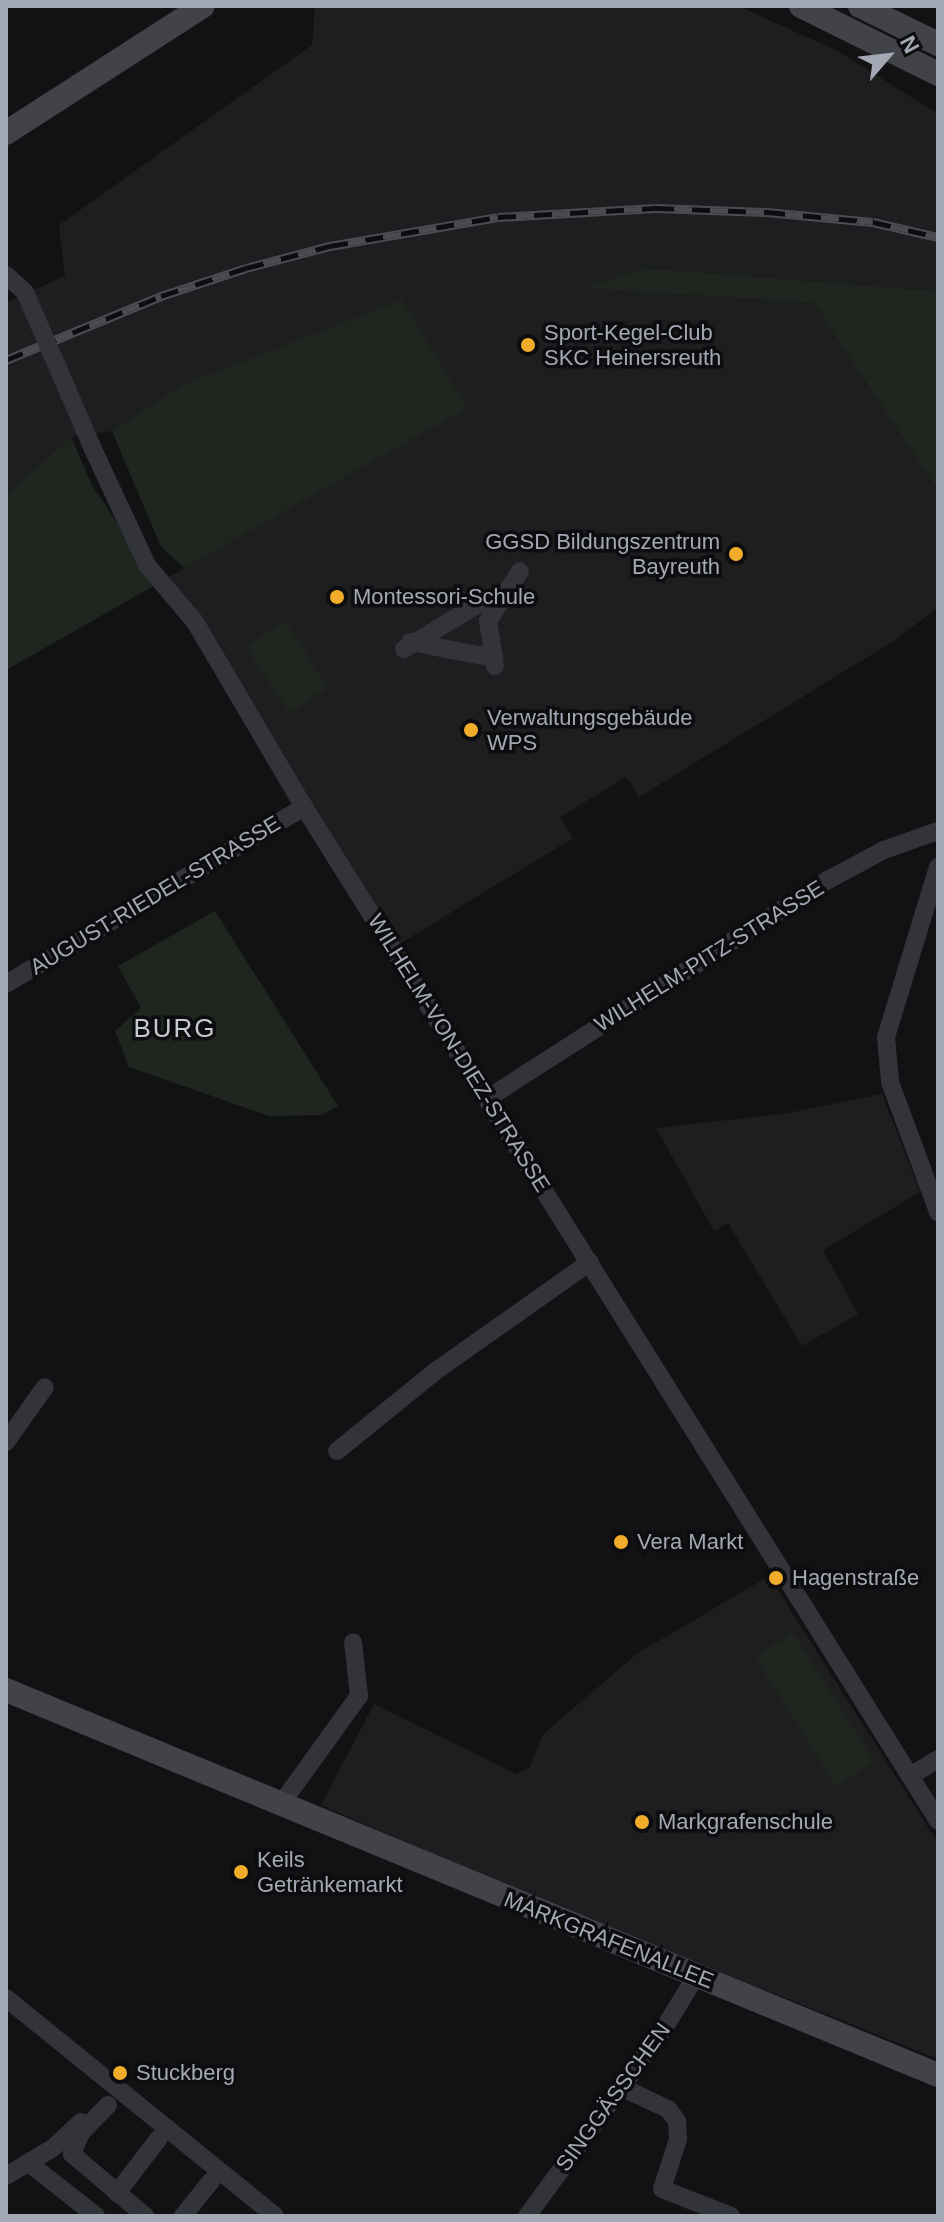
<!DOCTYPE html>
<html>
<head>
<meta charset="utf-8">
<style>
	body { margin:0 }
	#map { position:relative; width:944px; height:2222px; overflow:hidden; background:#121214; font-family:Arial,sans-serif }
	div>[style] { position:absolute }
	.built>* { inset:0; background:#1e1e21 }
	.green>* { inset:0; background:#1e261f }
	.street>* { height:18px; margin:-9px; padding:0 9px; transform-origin:9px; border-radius:9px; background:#333439 }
	.secondary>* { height:24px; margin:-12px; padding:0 12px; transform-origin:12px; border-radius:12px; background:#414349 }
	.rail>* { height:9px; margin-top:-4.5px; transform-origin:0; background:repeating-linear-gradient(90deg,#0d0d0f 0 18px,#4a4c52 0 36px); box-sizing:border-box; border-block:2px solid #4a4c52 }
	.street-bridge>* { height:18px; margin:-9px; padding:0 9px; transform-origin:9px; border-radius:9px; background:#333439 }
	.dots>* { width:22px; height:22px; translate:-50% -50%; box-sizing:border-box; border:4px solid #0d0d0f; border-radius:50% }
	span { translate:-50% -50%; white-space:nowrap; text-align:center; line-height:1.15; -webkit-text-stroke:7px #0d0d0f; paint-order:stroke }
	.poi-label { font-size:22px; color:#a3a9b4 }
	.left { translate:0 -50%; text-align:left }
	.right { translate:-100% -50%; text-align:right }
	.street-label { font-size:22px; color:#a3a9b4 }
	.quarter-label { font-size:26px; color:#c4c8d0; letter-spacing:2px }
	.frame { position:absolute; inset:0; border:8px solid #a3a9b4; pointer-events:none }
	.north { position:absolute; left:848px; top:16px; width:80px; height:80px; -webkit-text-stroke:6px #0d0d0f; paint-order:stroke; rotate:62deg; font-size:22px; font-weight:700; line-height:32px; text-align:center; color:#a3a9b4 }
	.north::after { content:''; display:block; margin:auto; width:28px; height:36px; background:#a3a9b4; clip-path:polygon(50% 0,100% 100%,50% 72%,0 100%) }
</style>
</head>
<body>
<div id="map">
	<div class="built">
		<div style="clip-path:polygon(315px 6px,738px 6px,838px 51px,938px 114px,938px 291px,645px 268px,586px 288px,814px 303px,938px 491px,938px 608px,889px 644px,639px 797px,626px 777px,560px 817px,573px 838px,393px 948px,192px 624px,157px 584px,466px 408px,182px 385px,112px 431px,71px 437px,6px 495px,6px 302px,65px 276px,59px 225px,312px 45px)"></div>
		<div style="clip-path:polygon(882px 1094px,920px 1192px,823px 1250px,858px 1314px,802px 1346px,728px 1223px,714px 1231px,656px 1128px,783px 1114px)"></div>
		<div style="clip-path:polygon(769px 1576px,938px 1843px,938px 2059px,508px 1887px,321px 1805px,374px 1704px,516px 1774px,530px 1767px,543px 1734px,638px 1653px)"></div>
	</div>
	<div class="green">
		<div style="clip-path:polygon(645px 268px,938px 291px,938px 491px,814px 303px,584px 288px)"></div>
		<div style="clip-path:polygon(402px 300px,467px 408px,185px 568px,161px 547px,112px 431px,182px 385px)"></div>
		<div style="clip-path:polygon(71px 437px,92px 485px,157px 584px,6px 670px,6px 495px)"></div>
		<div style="clip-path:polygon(286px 621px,327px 688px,289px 713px,246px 646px)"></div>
		<div style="clip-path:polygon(215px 911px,338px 1106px,322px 1115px,269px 1116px,129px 1067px,115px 1031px,141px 1008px,118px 966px)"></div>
		<div style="clip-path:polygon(793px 1633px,875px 1762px,836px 1786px,755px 1657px)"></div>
	</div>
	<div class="street">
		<div style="left:6px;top:275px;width:25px;rotate:42deg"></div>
		<div style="left:92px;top:447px;width:130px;rotate:65deg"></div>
		<div style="left:147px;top:565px;width:75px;rotate:49.9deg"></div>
		<div style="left:195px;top:622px;width:215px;rotate:59.5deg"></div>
		<div style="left:304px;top:807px;width:1196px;rotate:57.98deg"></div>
		<div style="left:410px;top:642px;width:86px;rotate:10.8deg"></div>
		<div style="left:404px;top:649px;width:89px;rotate:-31.2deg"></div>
		<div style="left:480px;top:603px;width:17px;rotate:25deg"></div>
		<div style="left:495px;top:666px;width:46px;rotate:-98.8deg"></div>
		<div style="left:488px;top:621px;width:59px;rotate:-57.4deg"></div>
		<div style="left:938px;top:867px;width:178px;rotate:107deg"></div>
		<div style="left:886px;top:1037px;width:45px;rotate:84.9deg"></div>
		<div style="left:890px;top:1082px;width:139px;rotate:69.7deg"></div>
		<div style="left:6px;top:984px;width:347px;rotate:-30.7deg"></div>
		<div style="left:488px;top:1098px;width:404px;rotate:-32.7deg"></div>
		<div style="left:828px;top:880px;width:64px;rotate:-28.2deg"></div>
		<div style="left:884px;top:850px;width:57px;rotate:-19.4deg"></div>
		<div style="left:6px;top:1442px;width:67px;rotate:-54.7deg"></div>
		<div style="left:337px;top:1451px;width:129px;rotate:-39deg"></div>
		<div style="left:437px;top:1370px;width:187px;rotate:-35.2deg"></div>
		<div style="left:910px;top:1776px;width:33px;rotate:-31deg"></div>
		<div style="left:281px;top:1804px;width:133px;rotate:-54.2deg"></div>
		<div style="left:359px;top:1696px;width:54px;rotate:-96.3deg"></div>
		<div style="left:6px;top:1998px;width:346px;rotate:39deg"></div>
		<div style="left:621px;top:2087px;width:52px;rotate:25.1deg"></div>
		<div style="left:668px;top:2109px;width:15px;rotate:53deg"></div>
		<div style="left:677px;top:2121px;width:18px;rotate:87deg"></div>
		<div style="left:678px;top:2139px;width:52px;rotate:107.7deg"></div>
		<div style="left:662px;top:2189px;width:74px;rotate:21.4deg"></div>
		<div style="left:108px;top:2105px;width:39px;rotate:134deg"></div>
		<div style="left:81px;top:2133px;width:23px;rotate:113deg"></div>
		<div style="left:72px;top:2154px;width:96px;rotate:40.3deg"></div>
		<div style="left:30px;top:2164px;width:84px;rotate:38.2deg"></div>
		<div style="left:6px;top:2176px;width:55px;rotate:-30.8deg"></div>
		<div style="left:53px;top:2148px;width:38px;rotate:-43deg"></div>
		<div style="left:117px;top:2193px;width:69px;rotate:-52.6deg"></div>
		<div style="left:183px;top:2216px;width:45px;rotate:-51.3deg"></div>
		<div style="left:527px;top:2216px;width:225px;rotate:-53.7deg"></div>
		<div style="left:660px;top:2035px;width:69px;rotate:-58.6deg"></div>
	</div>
	<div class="secondary">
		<div style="left:801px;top:6px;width:153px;rotate:26.4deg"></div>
		<div style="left:860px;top:6px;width:87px;rotate:26deg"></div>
		<div style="left:6px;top:133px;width:234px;rotate:-32.8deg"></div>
		<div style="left:6px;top:1690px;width:1008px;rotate:22.45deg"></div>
	</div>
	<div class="rail">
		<div style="left:6px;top:360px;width:168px;rotate:-22.4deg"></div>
		<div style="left:161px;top:296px;width:89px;rotate:-18.2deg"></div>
		<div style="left:246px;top:268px;width:87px;rotate:-14.7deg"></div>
		<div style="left:330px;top:246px;width:170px;rotate:-9.8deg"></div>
		<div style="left:498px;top:217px;width:158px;rotate:-3.3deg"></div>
		<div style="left:656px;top:208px;width:111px;rotate:2.1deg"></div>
		<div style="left:767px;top:212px;width:106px;rotate:5.4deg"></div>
		<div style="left:873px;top:222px;width:67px;rotate:13deg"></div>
	</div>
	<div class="street-bridge">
		<div style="left:25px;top:292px;width:169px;rotate:66.6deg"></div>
	</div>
	<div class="dots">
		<div style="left:528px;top:345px;background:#f2ac2c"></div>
		<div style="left:736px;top:554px;background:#f2ac2c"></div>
		<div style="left:337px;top:597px;background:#f2ac2c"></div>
		<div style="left:471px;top:730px;background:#f2ac2c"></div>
		<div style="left:621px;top:1542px;background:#f2ac2c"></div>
		<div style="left:776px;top:1578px;background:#f2ac2c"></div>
		<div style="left:642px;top:1822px;background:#f2ac2c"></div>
		<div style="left:241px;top:1872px;background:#f2ac2c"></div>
		<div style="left:120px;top:2073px;background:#f2ac2c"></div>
	</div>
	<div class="poi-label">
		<span class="left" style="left:544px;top:345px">Sport-Kegel-Club<br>SKC Heinersreuth</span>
		<span class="right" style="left:720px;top:554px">GGSD Bildungszentrum<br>Bayreuth</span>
		<span class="left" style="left:353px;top:597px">Montessori-Schule</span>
		<span class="left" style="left:487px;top:730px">Verwaltungsgebäude<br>WPS</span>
		<span class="left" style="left:637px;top:1542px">Vera Markt</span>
		<span class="left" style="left:792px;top:1578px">Hagenstraße</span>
		<span class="left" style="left:658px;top:1822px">Markgrafenschule</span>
		<span class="left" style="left:257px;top:1872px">Keils<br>Getränkemarkt</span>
		<span class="left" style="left:136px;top:2073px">Stuckberg</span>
	</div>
	<div class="street-label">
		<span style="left:155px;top:895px;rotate:-31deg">AUGUST-RIEDEL-STRASSE</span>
		<span style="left:709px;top:956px;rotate:-32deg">WILHELM-PITZ-STRASSE</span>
		<span style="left:459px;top:1053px;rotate:58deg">WILHELM-VON-DIEZ-STRASSE</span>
		<span style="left:609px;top:1940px;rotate:22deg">MARKGRAFENALLEE</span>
		<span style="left:613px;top:2097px;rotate:-54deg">SINGGÄSSCHEN</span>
	</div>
	<div class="quarter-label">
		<span style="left:175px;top:1029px">BURG</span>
	</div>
	<div class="frame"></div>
	<div class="north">N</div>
</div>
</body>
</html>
